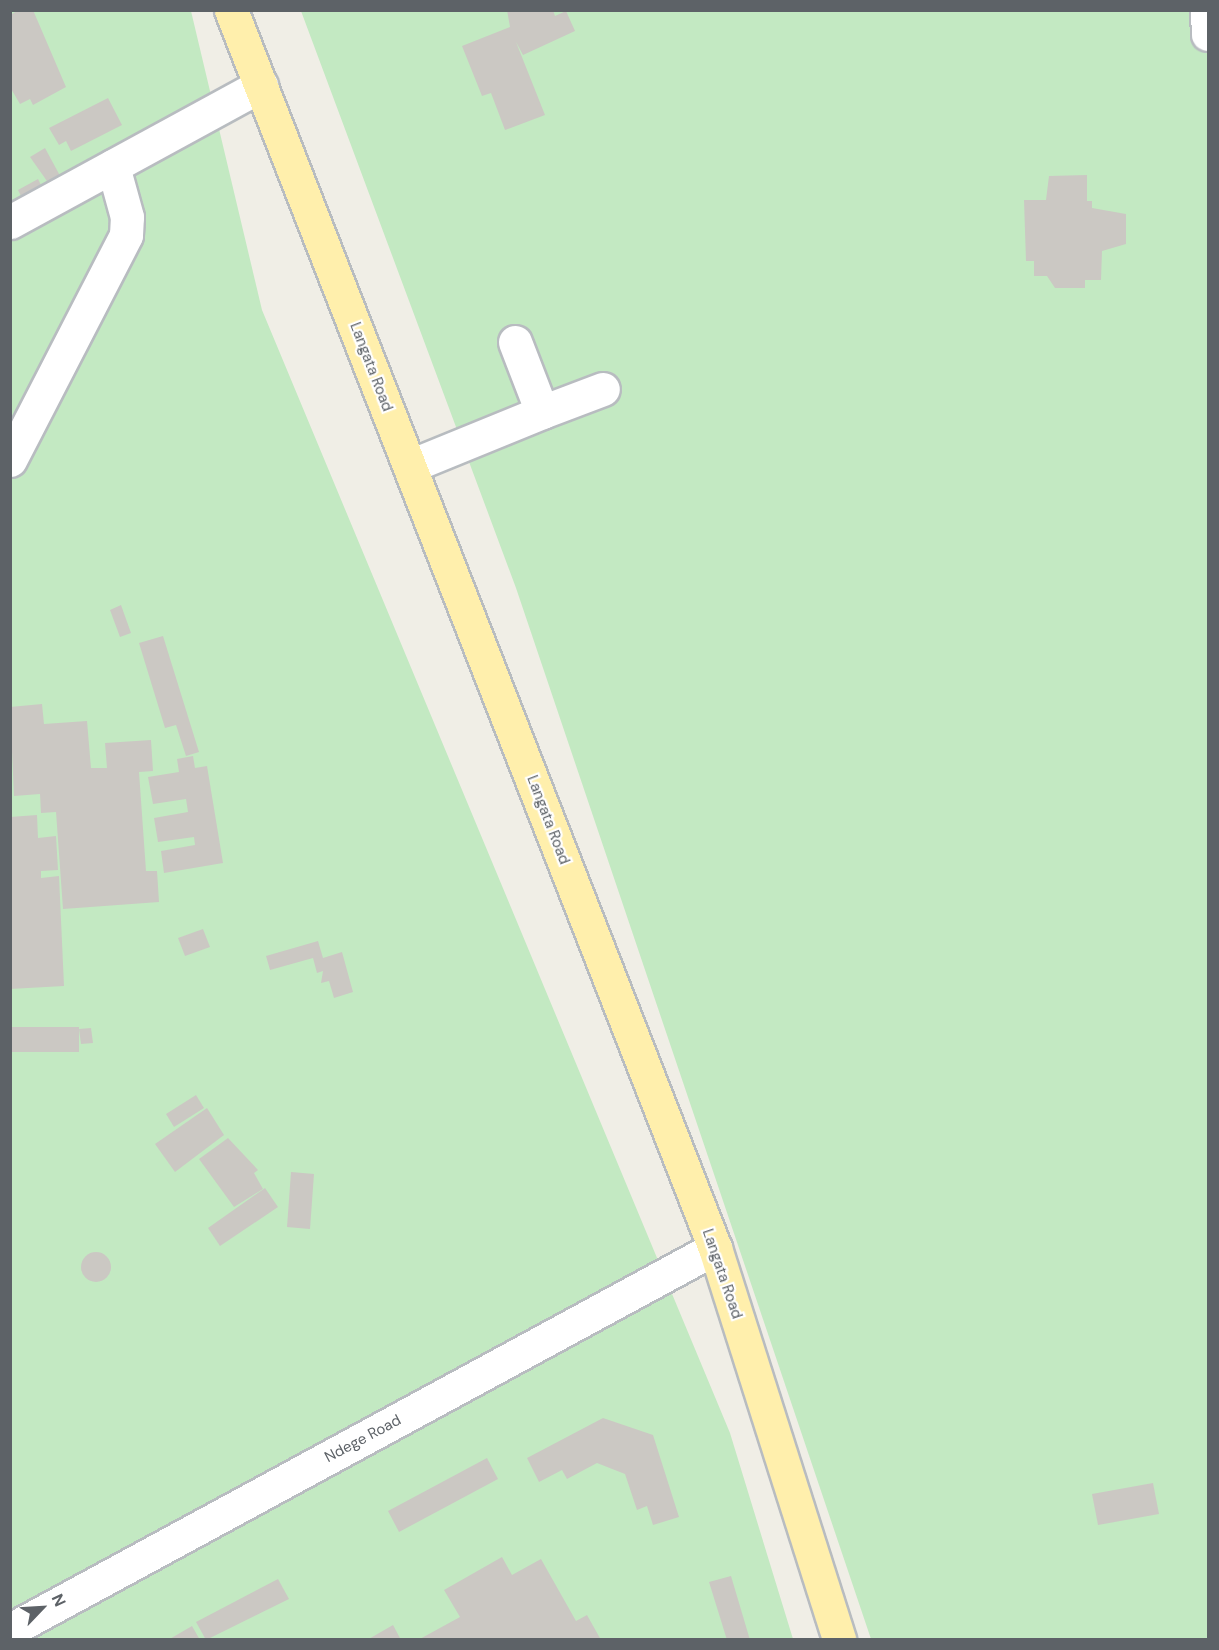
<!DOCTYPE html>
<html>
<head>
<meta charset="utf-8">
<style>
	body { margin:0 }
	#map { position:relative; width:1219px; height:1650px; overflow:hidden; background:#f0eee6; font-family:"DM Sans",sans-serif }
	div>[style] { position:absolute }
	.green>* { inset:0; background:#c3e9c2 }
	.building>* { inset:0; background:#cbc8c3 }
	.round { border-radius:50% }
	.roads { filter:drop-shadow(2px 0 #b8bcc0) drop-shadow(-2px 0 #b8bcc0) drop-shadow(0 2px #b8bcc0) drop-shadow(0 -2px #b8bcc0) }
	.minor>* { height:33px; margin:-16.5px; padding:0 16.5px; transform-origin:16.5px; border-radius:16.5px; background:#fff }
	.major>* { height:33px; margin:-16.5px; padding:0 16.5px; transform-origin:16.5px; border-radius:16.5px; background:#ffefac }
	span { translate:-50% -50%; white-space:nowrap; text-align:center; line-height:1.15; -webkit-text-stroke:4.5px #fff; paint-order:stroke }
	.street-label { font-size:15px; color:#5d6267 }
	.frame { position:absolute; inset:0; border:12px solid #5d6267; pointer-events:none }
	.north { position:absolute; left:12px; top:1578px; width:60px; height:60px; -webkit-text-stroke:4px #fff; paint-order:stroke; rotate:65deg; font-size:16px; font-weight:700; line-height:24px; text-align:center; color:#5d6267 }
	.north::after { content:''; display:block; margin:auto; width:21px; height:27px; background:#5d6267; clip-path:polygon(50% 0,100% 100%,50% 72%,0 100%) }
</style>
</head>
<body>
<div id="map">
	<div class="green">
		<div style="clip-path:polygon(11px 11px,191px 11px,262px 310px,730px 1433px,793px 1639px,11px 1640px)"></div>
		<div style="clip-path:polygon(301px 11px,1208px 11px,1208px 1639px,871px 1639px,516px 588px)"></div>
	</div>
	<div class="building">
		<div style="clip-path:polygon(19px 10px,33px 10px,66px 87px,33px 105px,30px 99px,20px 104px,10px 87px,10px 15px)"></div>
		<div style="clip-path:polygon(507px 10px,553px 10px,555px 16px,566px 11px,575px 31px,523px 55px,516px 42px,545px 115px,505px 130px,491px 93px,482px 96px,462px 46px,510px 27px)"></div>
		<div style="clip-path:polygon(108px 98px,122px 125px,71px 151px,66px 141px,59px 145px,49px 128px)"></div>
		<div style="clip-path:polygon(45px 148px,65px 185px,54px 191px,30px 157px)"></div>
		<div style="clip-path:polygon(1087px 175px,1087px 201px,1092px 201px,1092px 208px,1126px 214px,1126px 244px,1102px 251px,1101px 280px,1085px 280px,1085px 288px,1055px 288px,1047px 276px,1034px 276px,1034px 261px,1026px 261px,1024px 200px,1046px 200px,1049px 176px)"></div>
		<div style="clip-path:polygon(38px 179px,43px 189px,23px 200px,18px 190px)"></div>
		<div style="clip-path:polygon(121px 605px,131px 633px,120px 637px,110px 610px)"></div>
		<div style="clip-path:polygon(163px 636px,199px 752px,186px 756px,176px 725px,165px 728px,139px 643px)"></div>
		<div style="clip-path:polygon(42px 704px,44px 724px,87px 721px,91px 768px,107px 768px,105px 743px,151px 740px,153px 771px,139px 772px,146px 871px,157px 871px,159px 902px,63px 909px,56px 812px,41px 813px,40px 794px,14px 796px,10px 707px)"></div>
		<div style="clip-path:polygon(193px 756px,195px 768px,207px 766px,223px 863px,164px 873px,161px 851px,195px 845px,194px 837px,158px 842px,154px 818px,188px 812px,186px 799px,153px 804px,148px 777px,179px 772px,177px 759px)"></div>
		<div style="clip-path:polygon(37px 815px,38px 838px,56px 836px,58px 870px,41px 871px,41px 878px,59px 876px,64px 986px,10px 989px,10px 817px)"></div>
		<div style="clip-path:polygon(203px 929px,210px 947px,185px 956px,178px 938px)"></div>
		<div style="clip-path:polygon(318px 941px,323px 958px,342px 952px,353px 992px,334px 998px,329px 981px,321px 983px,323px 971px,317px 973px,313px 958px,270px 970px,266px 956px)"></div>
		<div style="clip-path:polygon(10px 1027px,79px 1027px,79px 1052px,10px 1052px)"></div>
		<div style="clip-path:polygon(91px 1028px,93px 1043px,81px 1044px,79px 1029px)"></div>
		<div style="clip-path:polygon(196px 1095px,204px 1108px,174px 1127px,166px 1114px)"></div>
		<div style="clip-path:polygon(207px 1108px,224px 1135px,175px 1172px,155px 1144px)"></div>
		<div style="clip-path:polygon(228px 1138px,258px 1170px,254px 1173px,263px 1189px,234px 1207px,199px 1159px)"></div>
		<div style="clip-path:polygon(291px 1172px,314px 1174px,310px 1229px,287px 1227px)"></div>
		<div style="clip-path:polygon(265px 1188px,278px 1207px,220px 1246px,208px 1228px)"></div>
		<div class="round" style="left:81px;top:1252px;width:30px;height:30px"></div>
		<div style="clip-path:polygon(603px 1418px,653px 1435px,679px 1517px,653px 1525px,647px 1506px,637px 1510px,625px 1474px,597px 1463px,567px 1479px,562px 1470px,539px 1482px,527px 1458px)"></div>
		<div style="clip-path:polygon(487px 1458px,498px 1479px,399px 1532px,388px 1511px)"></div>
		<div style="clip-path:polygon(1153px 1483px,1159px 1514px,1098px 1525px,1092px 1494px)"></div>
		<div style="clip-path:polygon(502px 1557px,512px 1575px,541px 1559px,576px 1621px,587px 1615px,601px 1640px,418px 1640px,460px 1617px,444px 1590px)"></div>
		<div style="clip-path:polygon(731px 1576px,750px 1640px,727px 1640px,709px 1582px)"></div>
		<div style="clip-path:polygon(278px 1579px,289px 1599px,206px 1640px,196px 1622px)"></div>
		<div style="clip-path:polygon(393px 1625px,401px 1640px,367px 1640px)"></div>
		<div style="clip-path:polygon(192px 1626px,200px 1640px,168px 1640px)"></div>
	</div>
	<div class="roads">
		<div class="minor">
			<div style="left:1207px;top:10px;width:24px;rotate:88deg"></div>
			<div style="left:10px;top:222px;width:286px;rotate:-28.6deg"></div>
			<div style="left:515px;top:342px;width:75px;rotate:68.9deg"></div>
			<div style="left:542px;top:412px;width:65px;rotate:-20.7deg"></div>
			<div style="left:10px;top:460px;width:253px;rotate:-62.7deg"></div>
			<div style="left:126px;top:235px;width:18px;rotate:-87deg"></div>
			<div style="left:127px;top:217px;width:53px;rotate:-105.4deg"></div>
			<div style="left:410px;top:466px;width:143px;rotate:-22.2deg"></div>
			<div style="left:10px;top:1630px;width:802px;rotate:-28.45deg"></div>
		</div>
		<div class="major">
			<div style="left:231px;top:10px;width:1329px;rotate:68.65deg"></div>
			<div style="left:715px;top:1248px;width:411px;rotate:72.4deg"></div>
		</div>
	</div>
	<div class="street-label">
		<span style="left:371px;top:367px;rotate:69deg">Langata Road</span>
		<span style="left:548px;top:820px;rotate:69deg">Langata Road</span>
		<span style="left:722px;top:1274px;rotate:71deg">Langata Road</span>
		<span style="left:363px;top:1439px;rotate:-28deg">Ndege Road</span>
	</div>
	<div class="frame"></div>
	<div class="north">N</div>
</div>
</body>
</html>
